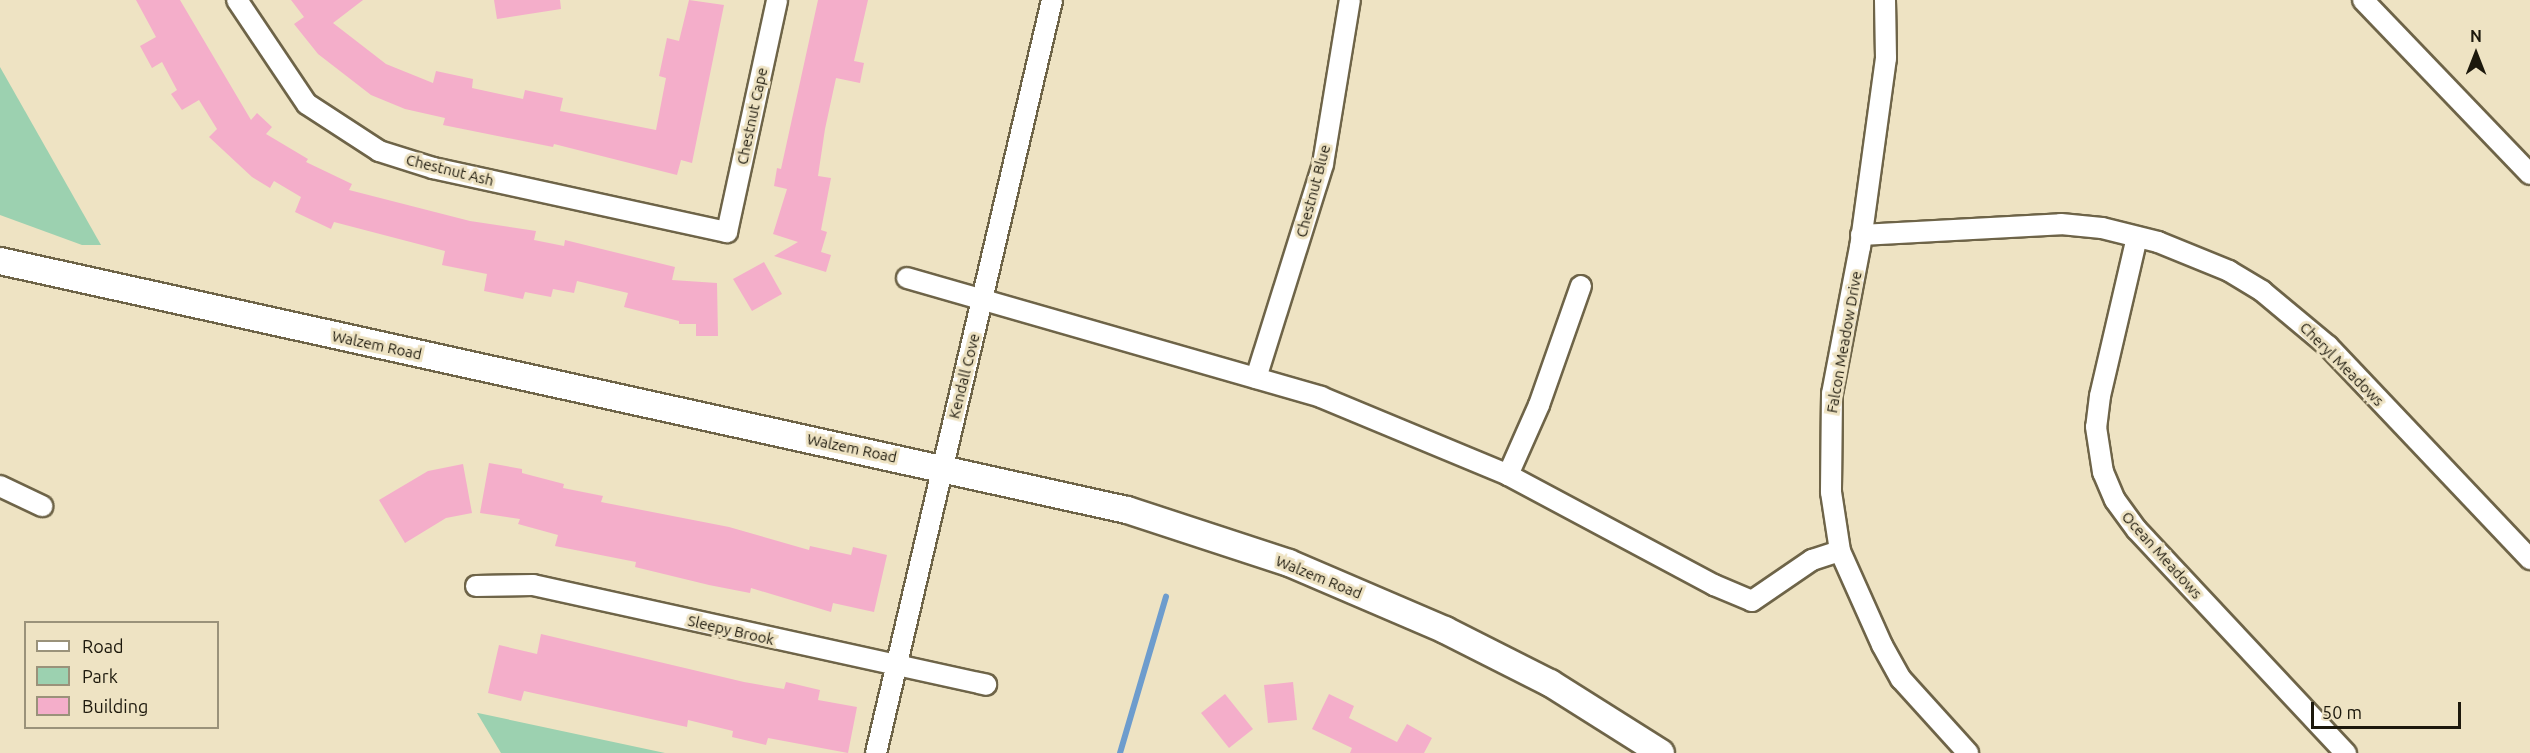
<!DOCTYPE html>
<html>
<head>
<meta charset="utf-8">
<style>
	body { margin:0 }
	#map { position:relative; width:2530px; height:753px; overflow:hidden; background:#eee3c3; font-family:Ubuntu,sans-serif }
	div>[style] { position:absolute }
	.green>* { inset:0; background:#9cd1b0 }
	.stream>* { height:6px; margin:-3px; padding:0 3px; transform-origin:3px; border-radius:3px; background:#6d9ccd }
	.building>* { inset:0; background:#f4aeca }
	.roads { filter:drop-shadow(2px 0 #6e6448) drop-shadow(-2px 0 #6e6448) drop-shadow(0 2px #6e6448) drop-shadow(0 -2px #6e6448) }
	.minor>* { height:20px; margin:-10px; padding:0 10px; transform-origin:10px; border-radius:10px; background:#fff }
	.tertiary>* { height:26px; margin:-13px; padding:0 13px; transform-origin:13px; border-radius:13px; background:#fff }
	span { translate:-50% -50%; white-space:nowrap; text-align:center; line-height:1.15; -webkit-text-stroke:6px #eee3c3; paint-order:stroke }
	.street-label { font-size:15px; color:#1c180c }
	.legend { position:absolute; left:24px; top:621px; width:195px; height:108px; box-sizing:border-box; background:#eee3c3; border:2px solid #9a927a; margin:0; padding:8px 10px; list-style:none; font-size:18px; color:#1c180c }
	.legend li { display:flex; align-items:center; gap:12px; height:30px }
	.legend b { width:30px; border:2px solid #9a927a }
	.north { position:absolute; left:2446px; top:24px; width:60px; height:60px; -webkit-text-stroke:4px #eee3c3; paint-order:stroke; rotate:0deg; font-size:16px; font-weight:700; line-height:24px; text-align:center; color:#1c180c }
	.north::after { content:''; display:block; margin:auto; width:21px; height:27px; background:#1c180c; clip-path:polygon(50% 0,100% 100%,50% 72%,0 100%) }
	.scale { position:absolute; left:2311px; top:702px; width:150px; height:27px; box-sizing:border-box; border:3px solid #1c180c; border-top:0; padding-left:8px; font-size:18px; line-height:21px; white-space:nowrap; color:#1c180c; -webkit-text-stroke:4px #eee3c3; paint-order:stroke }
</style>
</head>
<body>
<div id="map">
	<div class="green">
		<div style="clip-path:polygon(0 67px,101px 245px,82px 245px,0 215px)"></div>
		<div style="clip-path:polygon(477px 713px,478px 713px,665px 753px,501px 753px)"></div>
	</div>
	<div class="stream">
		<div style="left:1120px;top:753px;width:163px;rotate:-73.6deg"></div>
	</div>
	<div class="building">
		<div style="clip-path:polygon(136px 0,180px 0,251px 120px,257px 113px,272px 127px,266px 134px,308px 159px,306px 162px,352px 184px,349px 190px,470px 221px,536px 231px,534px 240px,564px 246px,565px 240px,675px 267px,672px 280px,717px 283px,718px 336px,696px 336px,696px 324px,679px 324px,679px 321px,624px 307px,628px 293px,577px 281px,574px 293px,553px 289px,551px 297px,525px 292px,523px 299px,484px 291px,487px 274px,442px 265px,445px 251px,334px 222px,331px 229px,295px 212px,301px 197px,274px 181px,270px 188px,252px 177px,209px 137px,217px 129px,199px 100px,182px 110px,171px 94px,177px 90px,162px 62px,152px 68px,140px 46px,156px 37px)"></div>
		<div style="clip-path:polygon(291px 0,363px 0,333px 23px,386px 64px,433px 83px,436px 71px,473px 79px,472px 88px,523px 99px,525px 90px,563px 98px,560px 111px,656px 130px,666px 78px,659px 76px,667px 38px,679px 41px,689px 0,724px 5px,692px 163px,681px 160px,677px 175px,554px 144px,553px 147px,443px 125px,445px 118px,405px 109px,371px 95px,318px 54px,294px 24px,304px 17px)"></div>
		<div style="clip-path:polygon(494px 0,560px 0,561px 9px,497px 19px)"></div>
		<div style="clip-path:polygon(818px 0,868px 0,854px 61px,864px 63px,860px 83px,836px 78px,825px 129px,818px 176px,831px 178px,821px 230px,827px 232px,821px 252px,831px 255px,826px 272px,774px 256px,798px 242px,773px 234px,787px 189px,774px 186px,777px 168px,781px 169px)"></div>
		<div style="clip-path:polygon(764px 262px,782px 294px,752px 311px,733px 279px)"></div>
		<div style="clip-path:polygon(489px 463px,522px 469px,522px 473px,564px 484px,563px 488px,603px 496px,601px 502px,729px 527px,809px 550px,810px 546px,851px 555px,853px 547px,887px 555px,874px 612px,833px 603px,831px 612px,751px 588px,750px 593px,709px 585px,635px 567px,636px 562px,555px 546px,558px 535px,518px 524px,520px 519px,480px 513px)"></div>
		<div style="clip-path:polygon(463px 464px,472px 513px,446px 518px,405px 543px,379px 500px,428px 471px)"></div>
		<div style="clip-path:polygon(541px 634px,744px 682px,784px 689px,786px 682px,820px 690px,818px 700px,857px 707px,848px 753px,768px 738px,766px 745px,732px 737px,733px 731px,688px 720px,687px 727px,524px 691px,521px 701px,488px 693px,499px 645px,537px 654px)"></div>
		<div style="clip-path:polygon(1293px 682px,1297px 720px,1268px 723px,1264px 685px)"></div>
		<div style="clip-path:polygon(1225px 694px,1253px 729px,1229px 748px,1201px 713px)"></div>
		<div style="clip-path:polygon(1329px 694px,1354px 706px,1349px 718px,1397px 742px,1407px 724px,1432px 738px,1424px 753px,1350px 753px,1352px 748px,1312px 729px)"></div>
	</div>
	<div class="roads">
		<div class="minor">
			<div style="left:237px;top:0;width:125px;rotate:56.1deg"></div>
			<div style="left:307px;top:104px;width:86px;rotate:33.1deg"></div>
			<div style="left:379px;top:151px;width:57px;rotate:17.5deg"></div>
			<div style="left:433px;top:168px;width:301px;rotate:12.3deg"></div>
			<div style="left:727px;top:232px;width:237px;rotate:-77.8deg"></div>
			<div style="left:1885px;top:0;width:58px;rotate:89deg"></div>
			<div style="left:1886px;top:58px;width:191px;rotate:97.8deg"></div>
			<div style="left:1860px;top:247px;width:150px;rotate:100.8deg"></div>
			<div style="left:1832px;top:394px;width:98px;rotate:90.6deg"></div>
			<div style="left:1831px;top:492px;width:60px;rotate:81.3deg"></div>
			<div style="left:1840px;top:551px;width:103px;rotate:65.9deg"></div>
			<div style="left:1882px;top:645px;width:39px;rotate:61deg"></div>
			<div style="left:1901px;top:679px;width:100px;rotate:47.8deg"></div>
			<div style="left:2363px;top:0;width:241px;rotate:46.2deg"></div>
			<div style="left:1861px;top:235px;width:200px;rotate:-3.1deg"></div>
			<div style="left:2061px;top:224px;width:41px;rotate:5.6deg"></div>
			<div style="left:2102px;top:228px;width:58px;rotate:14deg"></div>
			<div style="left:2158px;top:242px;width:77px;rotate:22.2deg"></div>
			<div style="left:2229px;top:271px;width:39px;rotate:31deg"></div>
			<div style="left:2262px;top:291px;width:86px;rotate:39.8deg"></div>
			<div style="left:2328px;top:346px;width:294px;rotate:46.5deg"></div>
			<div style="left:2137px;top:237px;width:163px;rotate:103.1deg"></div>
			<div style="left:2100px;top:396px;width:31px;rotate:97deg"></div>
			<div style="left:2096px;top:427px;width:46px;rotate:81.2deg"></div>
			<div style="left:2103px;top:472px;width:30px;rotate:67deg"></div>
			<div style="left:2115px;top:500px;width:37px;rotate:54deg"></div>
			<div style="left:2137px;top:530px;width:306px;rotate:46.9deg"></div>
			<div style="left:907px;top:278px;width:431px;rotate:16deg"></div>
			<div style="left:1321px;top:397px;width:203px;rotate:22.6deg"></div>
			<div style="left:1508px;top:475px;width:234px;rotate:28.1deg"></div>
			<div style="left:1714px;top:585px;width:41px;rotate:22.8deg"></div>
			<div style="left:1752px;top:601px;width:73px;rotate:-34.3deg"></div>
			<div style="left:1812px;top:560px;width:29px;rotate:-18deg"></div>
			<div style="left:1256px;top:378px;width:224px;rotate:-72.6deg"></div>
			<div style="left:1323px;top:164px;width:166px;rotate:-80.7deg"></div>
			<div style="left:1508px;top:475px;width:77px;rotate:-66.1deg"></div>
			<div style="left:1539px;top:405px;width:126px;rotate:-70.6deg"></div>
			<div style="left:0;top:486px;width:47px;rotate:25.5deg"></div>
			<div style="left:476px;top:586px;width:57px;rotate:-1deg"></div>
			<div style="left:533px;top:585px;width:464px;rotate:12.4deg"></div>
			<div style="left:876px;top:753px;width:773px;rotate:-76.84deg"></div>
		</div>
		<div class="tertiary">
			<div style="left:0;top:261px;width:1154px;rotate:12.46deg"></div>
			<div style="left:1127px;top:510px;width:170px;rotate:18.1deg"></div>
			<div style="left:1289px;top:563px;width:170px;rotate:23.2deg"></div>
			<div style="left:1445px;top:630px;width:118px;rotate:26.8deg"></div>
			<div style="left:1550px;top:683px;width:131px;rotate:32.2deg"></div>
		</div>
	</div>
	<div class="street-label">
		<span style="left:752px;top:116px;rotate:-78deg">Chestnut Cape</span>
		<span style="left:450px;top:170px;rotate:14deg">Chestnut Ash</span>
		<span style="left:1313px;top:191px;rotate:-75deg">Chestnut Blue</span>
		<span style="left:1844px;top:342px;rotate:-80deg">Falcon Meadow Drive</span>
		<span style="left:377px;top:345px;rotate:12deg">Walzem Road</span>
		<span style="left:2342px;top:364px;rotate:45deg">Cheryl Meadows</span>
		<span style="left:964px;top:376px;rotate:-76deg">Kendall Cove</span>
		<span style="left:852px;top:448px;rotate:12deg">Walzem Road</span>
		<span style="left:2162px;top:555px;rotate:48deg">Ocean Meadows</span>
		<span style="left:1319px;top:577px;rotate:22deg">Walzem Road</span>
		<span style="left:731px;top:630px;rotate:13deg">Sleepy Brook</span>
	</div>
	<ul class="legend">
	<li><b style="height:8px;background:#fff"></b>Road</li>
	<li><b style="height:16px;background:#9cd1b0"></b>Park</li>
	<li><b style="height:16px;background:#f4aeca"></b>Building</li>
	</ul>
	<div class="north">N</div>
	<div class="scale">50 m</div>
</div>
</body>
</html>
